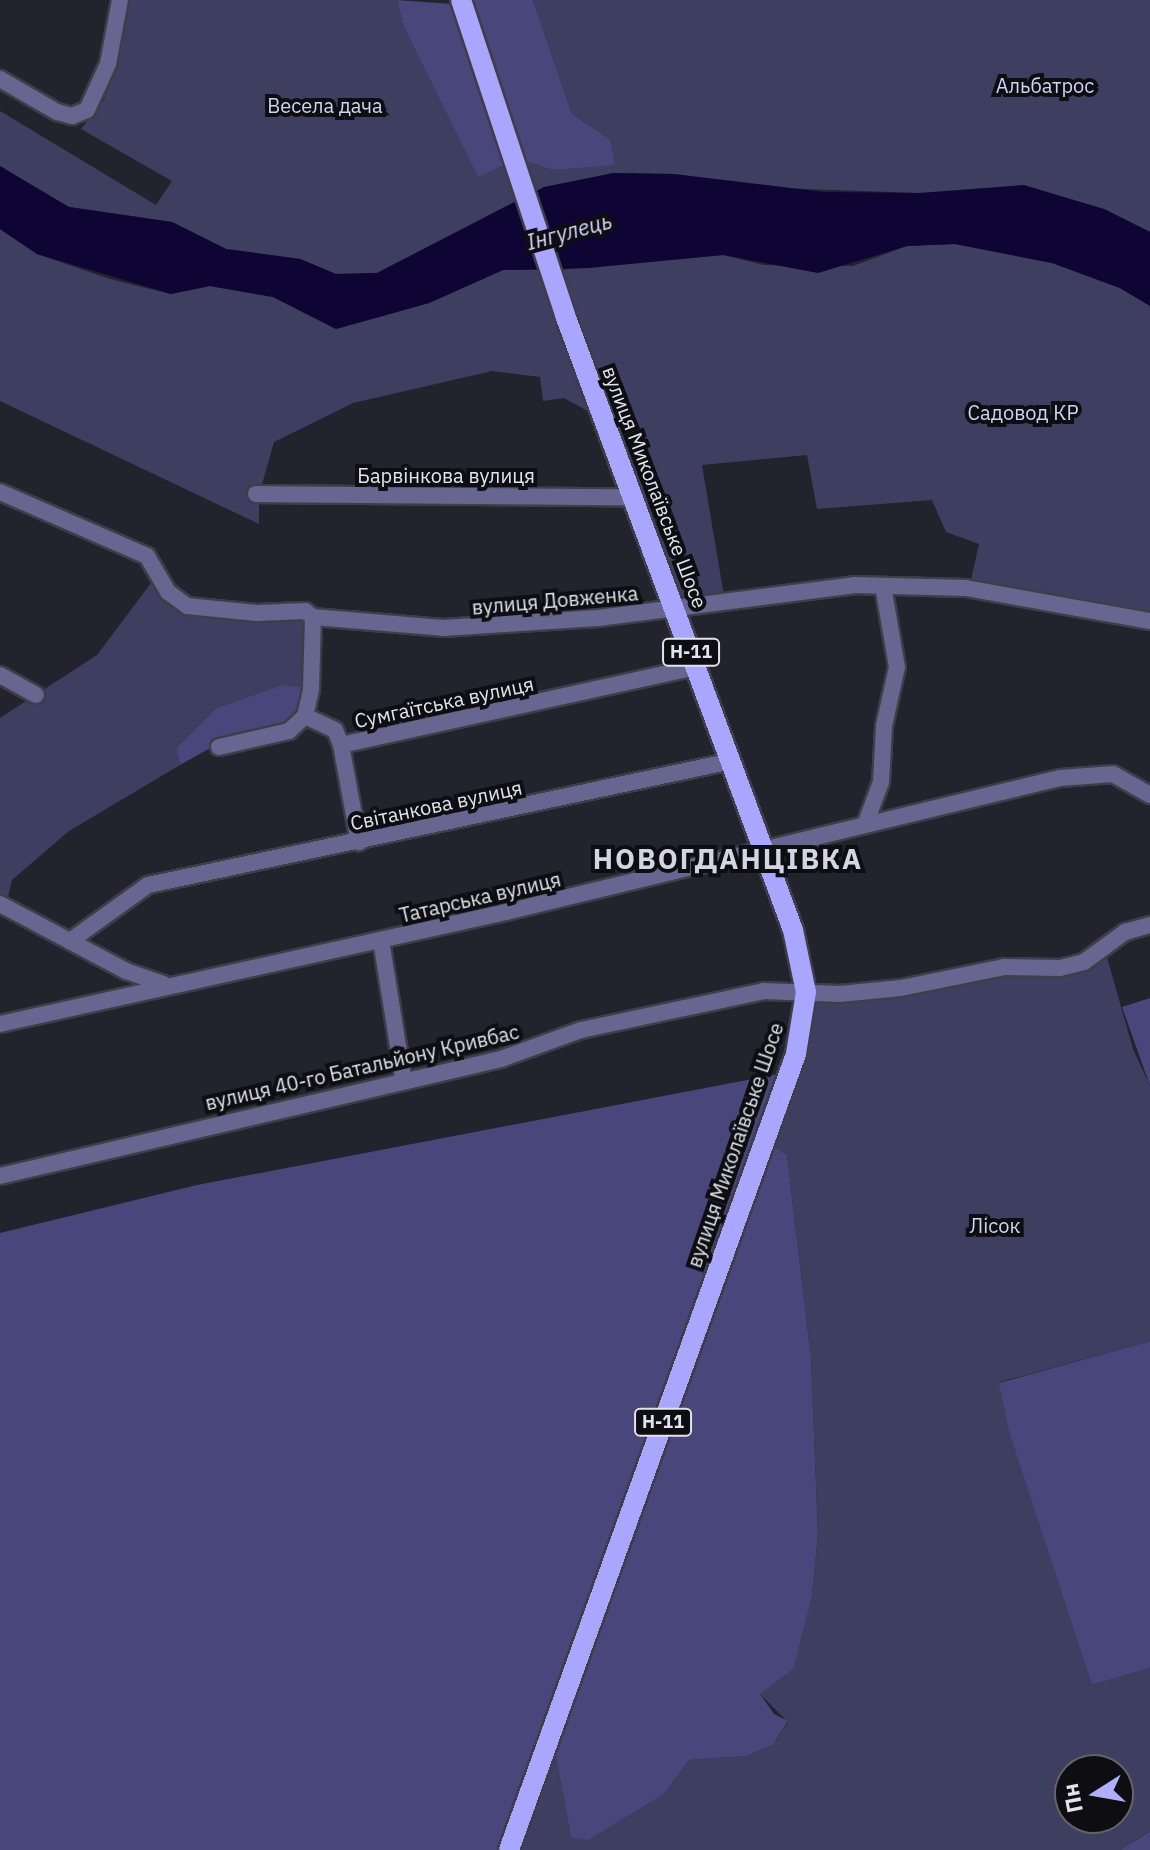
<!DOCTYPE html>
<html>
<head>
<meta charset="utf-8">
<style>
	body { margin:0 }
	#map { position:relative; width:1150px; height:1850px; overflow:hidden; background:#23232d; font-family:"IBM Plex Sans",sans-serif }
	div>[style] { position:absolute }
	.green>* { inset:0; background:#3e3e61 }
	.forest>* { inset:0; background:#48467a }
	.water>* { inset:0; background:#0f0534 }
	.roads { filter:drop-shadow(2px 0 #3e3e48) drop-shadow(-2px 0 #3e3e48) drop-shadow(0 2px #3e3e48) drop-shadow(0 -2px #3e3e48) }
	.minor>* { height:16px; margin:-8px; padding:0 8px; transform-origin:8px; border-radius:8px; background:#666690 }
	.major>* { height:20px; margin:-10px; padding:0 10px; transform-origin:10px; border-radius:10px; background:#a8a6fe }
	span { translate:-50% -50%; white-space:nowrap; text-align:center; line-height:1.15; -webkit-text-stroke:8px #0d0d12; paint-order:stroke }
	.shield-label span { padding:2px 6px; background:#0d0d12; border:2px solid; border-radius:6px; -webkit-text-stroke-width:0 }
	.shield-label { font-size:18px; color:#e3e4eb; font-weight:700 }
	.park-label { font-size:20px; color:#d1d2f4 }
	.street-label { font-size:20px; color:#e3e4eb }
	.water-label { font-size:22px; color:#d7d8fa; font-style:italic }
	.district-label { font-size:28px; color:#d4d4e2; font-weight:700; letter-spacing:2px }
	.north { position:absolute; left:1054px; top:1754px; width:80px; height:80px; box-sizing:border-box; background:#0d0d12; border:2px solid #636369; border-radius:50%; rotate:259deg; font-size:22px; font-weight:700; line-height:32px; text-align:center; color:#e3e4eb }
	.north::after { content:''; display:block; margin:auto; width:28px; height:36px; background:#aeaefa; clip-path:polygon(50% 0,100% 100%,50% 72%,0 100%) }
</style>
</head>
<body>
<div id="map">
	<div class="green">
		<div style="clip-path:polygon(129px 0,397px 0,403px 25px,478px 176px,504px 165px,516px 201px,377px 273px,336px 274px,300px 259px,226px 249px,172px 222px,69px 207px,39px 192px,0 166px,0 111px,156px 205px,172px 181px,81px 129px,104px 100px)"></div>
		<div style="clip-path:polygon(533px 0,1150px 0,1150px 232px,1104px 209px,919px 193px,749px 187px,674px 174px,613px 173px,532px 193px,520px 159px,552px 170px,610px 139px,572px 114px)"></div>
		<div style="clip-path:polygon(0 229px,37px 254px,110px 279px,170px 294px,210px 286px,273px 297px,336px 329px,429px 303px,503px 270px,540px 270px,591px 413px,564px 398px,543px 401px,540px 377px,492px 371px,353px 403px,274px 442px,259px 495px,259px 524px,0 401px)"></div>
		<div style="clip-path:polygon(955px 244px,1052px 263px,1120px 288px,1150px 306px,1150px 617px,970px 584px,979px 544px,946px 532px,932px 500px,817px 509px,807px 455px,702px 465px,724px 596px,681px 602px,660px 539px,678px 528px,670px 505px,646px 500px,558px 270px,723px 255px,764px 265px,853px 266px,907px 246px)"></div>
		<div style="clip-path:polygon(154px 579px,167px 598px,294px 615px,311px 622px,306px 688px,176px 749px,180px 765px,69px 831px,12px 880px,7px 901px,0 897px,0 718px,97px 655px)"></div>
		<div style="clip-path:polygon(evenodd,1106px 954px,1133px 1049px,1150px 1086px,1150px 1341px,1000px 1382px,1092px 1685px,1150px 1668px,1150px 1831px,1120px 1850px,520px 1850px,555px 1753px,571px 1837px,665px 1793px,689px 1760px,747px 1756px,773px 1745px,788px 1722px,760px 1694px,803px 1622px,812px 1596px,818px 1535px,811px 1358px,787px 1155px,772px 1145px,804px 1054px,814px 996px,843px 1003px,1106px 954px,1070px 1770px,1118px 1770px,1118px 1818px,1070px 1818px,1070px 1770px)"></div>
	</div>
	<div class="forest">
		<div style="clip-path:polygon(397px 0,451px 4px,504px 165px,478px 177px,403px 25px)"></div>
		<div style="clip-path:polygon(461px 0,533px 0,572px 114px,610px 139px,615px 165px,552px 170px,520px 159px)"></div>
		<div style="clip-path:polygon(283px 685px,306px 688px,301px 712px,287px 726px,216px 745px,180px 765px,176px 749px,217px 708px)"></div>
		<div style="clip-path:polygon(1150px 998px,1150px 1086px,1122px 1007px)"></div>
		<div style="clip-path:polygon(779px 1074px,498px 1850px,0 1850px,0 1233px,197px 1185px)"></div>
		<div style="clip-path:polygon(772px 1145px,787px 1155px,811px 1358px,818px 1535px,812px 1596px,793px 1669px,760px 1694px,774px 1714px,788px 1721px,773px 1745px,747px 1756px,689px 1760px,665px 1793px,588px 1840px,571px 1837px,555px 1753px)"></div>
		<div style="clip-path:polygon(1150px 1341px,1150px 1668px,1092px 1685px,1009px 1431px,999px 1383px)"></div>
		<div style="clip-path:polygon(1150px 1831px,1150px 1850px,1120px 1850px,1149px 1832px)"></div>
	</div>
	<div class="water">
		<div style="clip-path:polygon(0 166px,69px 207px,172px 222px,226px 249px,300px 259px,336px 274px,377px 273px,544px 187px,613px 173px,674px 174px,824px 192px,919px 193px,1024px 185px,1104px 209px,1150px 232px,1150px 306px,1120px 288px,1052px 263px,955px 244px,907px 246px,818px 273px,723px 255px,589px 268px,503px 270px,429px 303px,336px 329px,273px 297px,210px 286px,171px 294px,37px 254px,0 229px)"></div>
	</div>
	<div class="roads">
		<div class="minor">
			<div style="left:0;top:79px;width:66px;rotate:30.1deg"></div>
			<div style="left:57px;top:112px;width:16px;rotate:15deg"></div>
			<div style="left:72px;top:116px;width:16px;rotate:-22deg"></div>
			<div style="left:87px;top:110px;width:51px;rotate:-65.5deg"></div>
			<div style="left:108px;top:64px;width:65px;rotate:-79.4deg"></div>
			<div style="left:0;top:492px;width:160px;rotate:23.5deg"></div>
			<div style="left:147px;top:556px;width:42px;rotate:59.7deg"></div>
			<div style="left:168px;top:592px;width:24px;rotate:36deg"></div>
			<div style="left:187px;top:606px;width:70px;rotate:5.7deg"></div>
			<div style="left:257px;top:613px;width:48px;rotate:-2.4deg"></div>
			<div style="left:305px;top:611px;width:10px;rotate:37deg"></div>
			<div style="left:313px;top:617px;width:130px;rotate:4.8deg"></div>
			<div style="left:443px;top:628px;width:155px;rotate:-3.7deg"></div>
			<div style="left:598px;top:618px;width:258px;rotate:-7.3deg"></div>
			<div style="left:854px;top:585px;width:112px;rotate:1.5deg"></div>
			<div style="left:966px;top:588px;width:187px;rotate:10.2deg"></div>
			<div style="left:256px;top:494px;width:379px;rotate:0.5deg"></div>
			<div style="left:0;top:675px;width:41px;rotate:29.1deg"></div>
			<div style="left:305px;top:716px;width:28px;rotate:-77deg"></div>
			<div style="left:311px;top:689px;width:72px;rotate:-88.4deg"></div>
			<div style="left:341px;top:745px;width:99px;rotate:79.5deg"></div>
			<div style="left:219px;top:747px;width:72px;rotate:-12.9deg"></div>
			<div style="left:289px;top:731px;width:22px;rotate:-43deg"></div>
			<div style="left:305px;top:716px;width:33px;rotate:25deg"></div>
			<div style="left:335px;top:730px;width:16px;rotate:68deg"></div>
			<div style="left:341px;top:745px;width:364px;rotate:-12.4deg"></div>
			<div style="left:865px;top:825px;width:46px;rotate:-69.6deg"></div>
			<div style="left:881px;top:782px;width:56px;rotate:-86.9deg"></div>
			<div style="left:884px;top:726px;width:60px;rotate:-77.6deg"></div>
			<div style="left:897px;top:667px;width:82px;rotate:-99.8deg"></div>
			<div style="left:0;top:904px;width:143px;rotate:28deg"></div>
			<div style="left:126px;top:971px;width:39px;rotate:19deg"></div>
			<div style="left:381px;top:940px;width:140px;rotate:80.9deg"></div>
			<div style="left:70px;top:941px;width:96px;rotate:-35.7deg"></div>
			<div style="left:148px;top:885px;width:597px;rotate:-11.99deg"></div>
			<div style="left:0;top:1024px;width:518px;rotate:-12.48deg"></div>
			<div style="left:506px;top:912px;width:570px;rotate:-13.6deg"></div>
			<div style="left:1060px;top:778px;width:53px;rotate:-4.3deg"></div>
			<div style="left:1113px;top:774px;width:43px;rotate:29.6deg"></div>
			<div style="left:0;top:1176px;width:514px;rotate:-13.14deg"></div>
			<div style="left:501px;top:1059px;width:85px;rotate:-19.9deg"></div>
			<div style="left:581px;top:1030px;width:187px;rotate:-12deg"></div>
			<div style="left:764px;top:991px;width:76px;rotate:2.3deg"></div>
			<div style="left:840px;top:994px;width:61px;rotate:-5.6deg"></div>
			<div style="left:901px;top:988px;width:105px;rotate:-11.5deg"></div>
			<div style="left:1004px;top:967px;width:56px;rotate:1deg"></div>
			<div style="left:1060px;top:968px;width:25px;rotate:-14deg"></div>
			<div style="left:1084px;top:962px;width:51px;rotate:-36.2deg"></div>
			<div style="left:1125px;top:932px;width:26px;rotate:-16deg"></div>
		</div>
		<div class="major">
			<div style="left:461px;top:0;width:332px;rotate:71.7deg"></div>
			<div style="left:565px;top:315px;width:656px;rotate:69.66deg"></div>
			<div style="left:793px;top:930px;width:63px;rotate:78.2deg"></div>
			<div style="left:806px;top:992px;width:63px;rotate:99.2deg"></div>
			<div style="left:796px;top:1054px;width:846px;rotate:109.83deg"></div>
		</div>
	</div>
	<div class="shield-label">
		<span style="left:691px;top:652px">Н-11</span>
		<span style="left:663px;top:1422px">Н-11</span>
	</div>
	<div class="park-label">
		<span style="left:1045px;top:85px">Альбатрос</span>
		<span style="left:325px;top:105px">Весела дача</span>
		<span style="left:1023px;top:412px">Садовод КР</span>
		<span style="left:995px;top:1225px">Лісок</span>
	</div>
	<div class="street-label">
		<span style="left:446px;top:475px">Барвінкова вулиця</span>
		<span style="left:655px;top:487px;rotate:69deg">вулиця Миколаївське Шосе</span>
		<span style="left:555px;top:600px;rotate:-5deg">вулиця Довженка</span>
		<span style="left:444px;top:702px;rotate:-12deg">Сумгаїтська вулиця</span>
		<span style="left:436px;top:805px;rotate:-12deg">Світанкова вулиця</span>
		<span style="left:480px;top:897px;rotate:-13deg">Татарська вулиця</span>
		<span style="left:362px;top:1067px;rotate:-13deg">вулиця 40-го Батальйону Кривбас</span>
		<span style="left:735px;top:1145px;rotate:-71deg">вулиця Миколаївське Шосе</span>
	</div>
	<div class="water-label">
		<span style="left:569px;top:231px;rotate:-15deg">Інгулець</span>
	</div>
	<div class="district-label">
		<span style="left:728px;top:859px">НОВОГДАНЦІВКА</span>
	</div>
	<div class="north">Пн</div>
</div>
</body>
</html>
